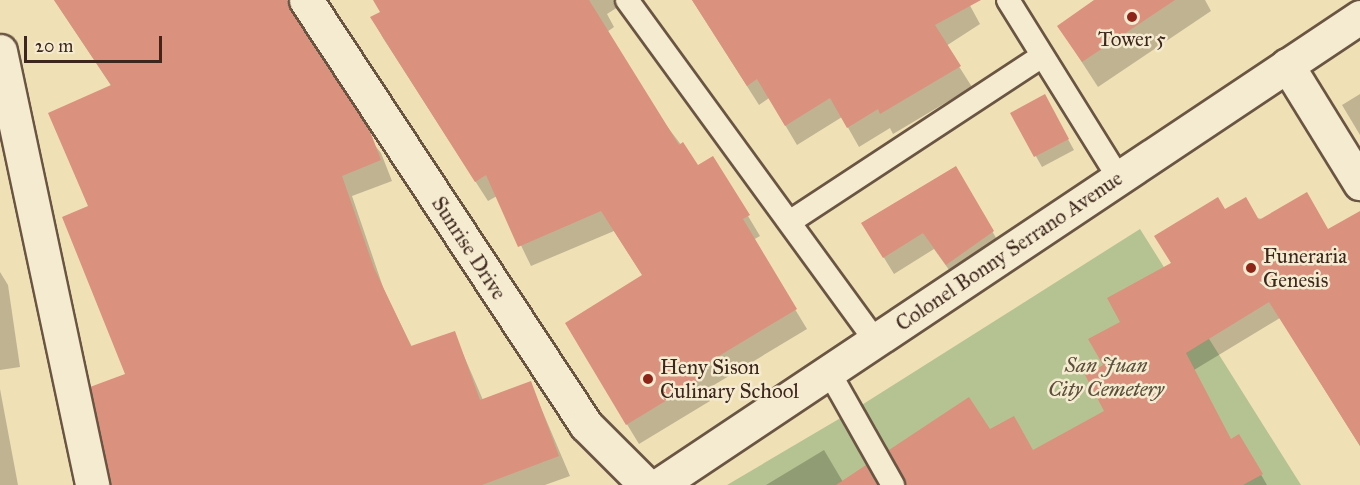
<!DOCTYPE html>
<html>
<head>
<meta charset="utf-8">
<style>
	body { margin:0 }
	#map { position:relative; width:1360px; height:485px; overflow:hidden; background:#f0e0b6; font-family:"IM FELL Great Primer",serif }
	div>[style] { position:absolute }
	.green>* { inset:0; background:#b5c392 }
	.shadow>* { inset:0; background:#0003 }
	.building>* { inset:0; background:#da917e }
	.roads { filter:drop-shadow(2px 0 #6a5543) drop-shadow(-2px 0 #6a5543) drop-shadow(0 2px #6a5543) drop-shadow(0 -2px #6a5543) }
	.service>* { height:22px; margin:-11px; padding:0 11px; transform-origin:11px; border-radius:11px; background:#f5ebd0 }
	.minor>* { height:33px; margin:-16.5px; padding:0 16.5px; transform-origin:16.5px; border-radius:16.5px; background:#f5ebd0 }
	.secondary>* { height:33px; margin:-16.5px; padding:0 16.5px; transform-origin:16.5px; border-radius:16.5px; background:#f5ebd0 }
	.dots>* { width:16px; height:16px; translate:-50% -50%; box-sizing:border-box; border:3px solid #f5ebd0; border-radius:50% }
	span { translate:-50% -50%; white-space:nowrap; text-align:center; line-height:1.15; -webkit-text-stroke:5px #f5ebd0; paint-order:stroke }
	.poi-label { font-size:21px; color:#3d271d }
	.left { translate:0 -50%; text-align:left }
	.street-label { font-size:21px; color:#3d271d }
	.park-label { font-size:21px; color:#5b4e3a; font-style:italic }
	.scale { position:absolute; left:24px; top:36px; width:138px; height:27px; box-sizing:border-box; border:3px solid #3d271d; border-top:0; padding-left:8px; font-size:18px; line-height:21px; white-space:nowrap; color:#3d271d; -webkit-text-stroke:4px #f5ebd0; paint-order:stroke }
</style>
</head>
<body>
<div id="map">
	<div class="green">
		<div style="clip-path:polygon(1140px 229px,1301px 485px,727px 485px,849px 413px)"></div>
	</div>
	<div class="shadow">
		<div style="clip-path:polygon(54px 0,257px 0,381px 153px,392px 181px,352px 196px,384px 290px,412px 347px,454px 333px,483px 400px,530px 382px,570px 476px,545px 485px,111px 485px,127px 375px,90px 207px,112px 87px)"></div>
		<div style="clip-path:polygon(375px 0,629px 0,607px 14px,614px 27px,607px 32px,650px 104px,698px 167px,748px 216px,760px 236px,753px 240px,807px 329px,704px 391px,710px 401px,639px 444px,578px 344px,643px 276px,614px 231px,531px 266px,497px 196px,488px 201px,383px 38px,372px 18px,382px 13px)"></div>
		<div style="clip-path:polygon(692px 0,967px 0,980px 24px,946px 46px,972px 87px,893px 134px,890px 128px,859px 147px,842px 117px,797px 145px,769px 98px,759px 105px)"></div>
		<div style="clip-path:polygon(1096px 0,1205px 0,1211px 11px,1098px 87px,1059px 27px)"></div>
		<div style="clip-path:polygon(1360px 94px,1360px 135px,1342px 105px)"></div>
		<div style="clip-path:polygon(1044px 96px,1074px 150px,1042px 167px,1012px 114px)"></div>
		<div style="clip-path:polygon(955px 168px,1002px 248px,957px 281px,934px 249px,894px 274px,873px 240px)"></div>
		<div style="clip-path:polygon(1224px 212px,1327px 231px,1360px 250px,1360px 446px,1280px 318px,1194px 370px,1231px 441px,1239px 436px,1267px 485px,908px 485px,990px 431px,1033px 451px,1106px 411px,1105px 365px,1122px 323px)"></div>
		<div style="clip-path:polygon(0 272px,8px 285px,20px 367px,0 370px)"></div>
		<div style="clip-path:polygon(0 389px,18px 485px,0 485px)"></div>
		<div style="clip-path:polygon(824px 450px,843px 482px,877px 485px,766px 485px)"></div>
	</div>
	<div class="building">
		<div style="clip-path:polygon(54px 0,287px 0,370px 131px,381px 160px,342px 176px,374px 268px,411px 346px,455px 331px,480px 400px,531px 381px,559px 456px,482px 485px,110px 485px,90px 387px,125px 374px,62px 217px,88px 206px,48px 113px,111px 85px)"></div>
		<div style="clip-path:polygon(373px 0,589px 0,679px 145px,683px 142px,698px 165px,713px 156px,750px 215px,743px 219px,797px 309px,694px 371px,700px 380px,626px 425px,565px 323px,642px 275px,601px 211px,518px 247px,486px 175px,475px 182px,370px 17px,380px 12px)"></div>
		<div style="clip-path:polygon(692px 0,981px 0,935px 25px,961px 66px,880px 114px,878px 109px,847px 128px,830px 98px,785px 126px,757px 79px,747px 86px)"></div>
		<div style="clip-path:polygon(1094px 0,1175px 0,1082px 62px,1057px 26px)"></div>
		<div style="clip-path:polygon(1045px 94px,1069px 139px,1034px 157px,1010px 113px)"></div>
		<div style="clip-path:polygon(956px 166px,994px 231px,946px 265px,923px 233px,883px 258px,861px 223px)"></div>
		<div style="clip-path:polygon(1307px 192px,1328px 229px,1360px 211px,1360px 446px,1269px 302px,1186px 353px,1231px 439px,1239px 434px,1263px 474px,1243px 485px,906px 485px,889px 450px,969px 397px,990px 429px,1014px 416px,1033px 450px,1104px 411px,1085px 375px,1103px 365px,1088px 339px,1120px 322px,1107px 298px,1171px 263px,1154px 236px,1218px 197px,1225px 209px,1246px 197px,1259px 220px)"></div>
		<div style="clip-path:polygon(866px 465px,877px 485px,836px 485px)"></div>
	</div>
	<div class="roads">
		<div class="service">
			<div style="left:627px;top:0;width:423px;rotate:53.9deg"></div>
			<div style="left:1008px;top:0;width:208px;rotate:58.1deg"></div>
			<div style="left:791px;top:221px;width:300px;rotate:-33.3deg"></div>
			<div style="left:829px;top:372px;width:130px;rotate:60.5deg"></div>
		</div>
		<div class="minor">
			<div style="left:306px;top:0;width:509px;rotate:56.62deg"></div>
			<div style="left:586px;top:425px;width:85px;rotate:45deg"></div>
			<div style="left:0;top:51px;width:444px;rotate:78deg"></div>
			<div style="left:1287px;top:65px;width:139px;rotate:58.3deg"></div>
		</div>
		<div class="secondary">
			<div style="left:659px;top:485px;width:843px;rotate:-33.73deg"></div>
		</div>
	</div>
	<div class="dots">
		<div style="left:1132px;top:17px;background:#8f2418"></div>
		<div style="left:1251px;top:268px;background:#8f2418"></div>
		<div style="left:648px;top:379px;background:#8f2418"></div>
	</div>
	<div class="poi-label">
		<span style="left:1132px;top:39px">Tower 5</span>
		<span class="left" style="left:1263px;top:268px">Funeraria<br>Genesis</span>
		<span class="left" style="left:660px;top:379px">Heny Sison<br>Culinary School</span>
	</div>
	<div class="street-label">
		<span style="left:469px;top:248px;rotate:57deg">Sunrise Drive</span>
		<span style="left:1009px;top:251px;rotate:-34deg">Colonel Bonny Serrano Avenue</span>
	</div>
	<div class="park-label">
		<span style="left:1106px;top:377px">San Juan<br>City Cemetery</span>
	</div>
	<div class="scale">20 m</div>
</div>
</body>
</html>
